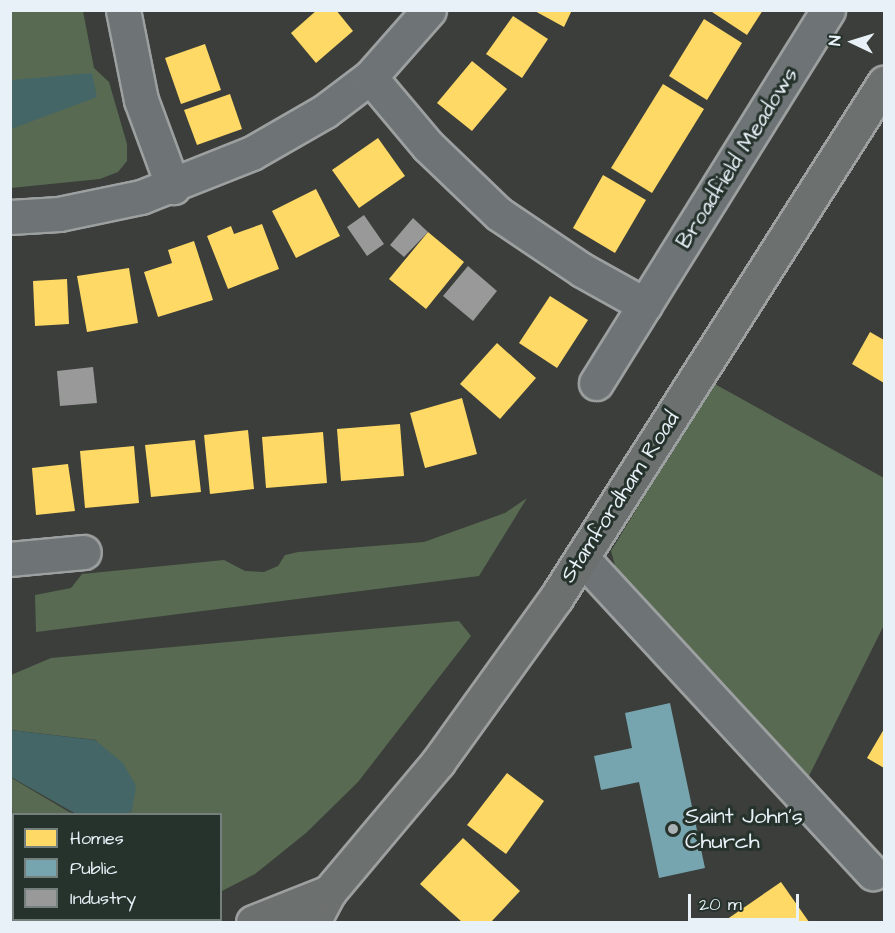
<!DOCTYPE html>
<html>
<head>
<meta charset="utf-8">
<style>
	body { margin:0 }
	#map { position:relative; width:895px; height:933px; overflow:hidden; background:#3b3e3a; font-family:"Architects Daughter",sans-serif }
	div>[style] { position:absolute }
	.green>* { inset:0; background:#586a51 }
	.water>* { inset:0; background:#456667 }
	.homes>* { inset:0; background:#ffd966 }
	.public>* { inset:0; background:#76a5af }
	.industry>* { inset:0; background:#999 }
	.roads { filter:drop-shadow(2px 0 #9da0a0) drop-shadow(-2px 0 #9da0a0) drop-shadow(0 2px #9da0a0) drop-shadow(0 -2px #9da0a0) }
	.minor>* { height:33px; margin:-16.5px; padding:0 16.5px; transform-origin:16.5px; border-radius:16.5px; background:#6e7475 }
	.major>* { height:33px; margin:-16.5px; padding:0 16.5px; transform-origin:16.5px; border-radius:16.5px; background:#6c706e }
	.dots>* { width:16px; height:16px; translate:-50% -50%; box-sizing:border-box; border:3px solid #26332d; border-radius:50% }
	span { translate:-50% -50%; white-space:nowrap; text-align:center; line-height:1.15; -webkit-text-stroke:6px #26332d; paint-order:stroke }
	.street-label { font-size:22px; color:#e8f1f8 }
	.poi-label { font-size:22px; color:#e8f1f8 }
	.left { translate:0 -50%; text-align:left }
	.frame { position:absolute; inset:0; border:12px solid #e8f1f8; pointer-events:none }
	.legend { position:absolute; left:12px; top:813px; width:210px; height:108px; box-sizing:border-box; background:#26332d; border:2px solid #747f7e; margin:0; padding:8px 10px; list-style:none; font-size:18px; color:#e8f1f8 }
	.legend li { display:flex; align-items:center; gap:12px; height:30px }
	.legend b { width:30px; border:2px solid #747f7e }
	.north { position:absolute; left:823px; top:12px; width:60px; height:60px; -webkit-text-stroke:4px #26332d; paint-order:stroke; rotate:274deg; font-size:16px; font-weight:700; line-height:24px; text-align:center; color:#e8f1f8 }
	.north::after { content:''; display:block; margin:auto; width:21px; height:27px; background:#e8f1f8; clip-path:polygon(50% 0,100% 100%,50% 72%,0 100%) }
	.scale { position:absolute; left:688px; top:894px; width:111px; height:27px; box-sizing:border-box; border:3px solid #e8f1f8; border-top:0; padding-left:8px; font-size:18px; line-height:21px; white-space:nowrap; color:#e8f1f8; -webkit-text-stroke:4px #26332d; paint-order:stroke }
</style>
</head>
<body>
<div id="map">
	<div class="green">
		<div style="clip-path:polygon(10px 11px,83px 11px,94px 68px,109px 82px,127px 144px,127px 161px,118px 172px,100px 179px,11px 188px)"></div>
		<div style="clip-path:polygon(713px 383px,884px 478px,884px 625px,806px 782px,620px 583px,611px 551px)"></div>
		<div style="clip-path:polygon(527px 498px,479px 576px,36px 632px,35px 595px,71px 588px,82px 574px,224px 560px,245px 571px,264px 572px,278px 566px,285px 555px,298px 552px,424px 542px,505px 513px)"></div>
		<div style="clip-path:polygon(459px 621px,471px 636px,358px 782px,306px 833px,255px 874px,222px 891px,220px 814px,124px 814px,132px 811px,96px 740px,11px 730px,11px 675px,51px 658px)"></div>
		<div style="clip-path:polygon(10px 777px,69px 812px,76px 814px,14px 814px,13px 823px)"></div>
	</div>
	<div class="water">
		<div style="clip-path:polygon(92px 73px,97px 97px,11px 129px,11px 80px)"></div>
		<div style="clip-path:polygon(10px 730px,95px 740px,123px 763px,136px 786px,132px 811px,124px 814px,76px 814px,11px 777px)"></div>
	</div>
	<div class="homes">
		<div style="clip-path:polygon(317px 10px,336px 10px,353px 31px,316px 63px,291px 33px)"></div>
		<div style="clip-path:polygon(533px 10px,572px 10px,564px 27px)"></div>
		<div style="clip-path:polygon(709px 10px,763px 10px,747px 35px)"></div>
		<div style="clip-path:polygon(513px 16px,548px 39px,522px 78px,486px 54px)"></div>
		<div style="clip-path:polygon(704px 19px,742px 43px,707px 100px,669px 76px)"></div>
		<div style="clip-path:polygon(205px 44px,221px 90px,181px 104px,165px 58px)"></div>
		<div style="clip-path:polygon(472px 61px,507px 89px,472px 131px,437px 103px)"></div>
		<div style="clip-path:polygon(663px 84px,704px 109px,652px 193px,611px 168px)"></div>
		<div style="clip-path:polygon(230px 94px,242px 129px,197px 145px,184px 110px)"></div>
		<div style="clip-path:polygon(378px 138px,405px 176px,359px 208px,332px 170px)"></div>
		<div style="clip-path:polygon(603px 175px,646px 200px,615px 253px,573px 228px)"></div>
		<div style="clip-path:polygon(316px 189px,340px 236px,296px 258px,272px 211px)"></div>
		<div style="clip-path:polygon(262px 224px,279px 269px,228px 289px,207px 236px,231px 226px,234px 234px)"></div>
		<div style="clip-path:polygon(428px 232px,464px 262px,426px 309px,389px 279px)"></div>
		<div style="clip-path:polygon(194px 241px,213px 300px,158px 317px,144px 272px,172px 263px,168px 250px)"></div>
		<div style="clip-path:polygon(129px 268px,138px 323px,87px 332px,77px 276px)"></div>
		<div style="clip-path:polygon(67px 279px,69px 324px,35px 326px,33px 281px)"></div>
		<div style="clip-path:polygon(550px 296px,588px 320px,557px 368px,519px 343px)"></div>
		<div style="clip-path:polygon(870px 332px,884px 340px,884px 383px,852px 364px)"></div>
		<div style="clip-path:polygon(497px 343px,536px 378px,500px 419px,460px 384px)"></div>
		<div style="clip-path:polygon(462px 398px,477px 454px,425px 468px,410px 413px)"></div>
		<div style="clip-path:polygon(400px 424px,404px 476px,341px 481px,337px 429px)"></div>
		<div style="clip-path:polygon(248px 430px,254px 489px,210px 494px,204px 435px)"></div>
		<div style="clip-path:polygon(323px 432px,327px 483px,266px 488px,262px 437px)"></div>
		<div style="clip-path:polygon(195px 440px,201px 492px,151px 497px,145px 445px)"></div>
		<div style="clip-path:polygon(134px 446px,139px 503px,85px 508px,80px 451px)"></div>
		<div style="clip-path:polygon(68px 464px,75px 511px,36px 515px,32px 468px)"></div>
		<div style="clip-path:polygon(884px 729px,884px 768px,867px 758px)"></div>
		<div style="clip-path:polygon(507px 773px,544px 801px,506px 854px,467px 825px)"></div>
		<div style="clip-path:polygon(463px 838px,520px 891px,491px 922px,462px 922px,420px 884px)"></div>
		<div style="clip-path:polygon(781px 882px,809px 922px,723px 922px)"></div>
	</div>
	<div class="public">
		<div style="clip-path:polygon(670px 703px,705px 868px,659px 878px,639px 782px,601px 790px,594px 756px,632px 748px,625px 713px)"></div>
	</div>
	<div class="industry">
		<div style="clip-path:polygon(364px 215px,384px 244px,367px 256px,347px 227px)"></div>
		<div style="clip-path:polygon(413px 218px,428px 232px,404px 257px,390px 245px)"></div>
		<div style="clip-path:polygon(468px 266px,497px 291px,473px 321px,443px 296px)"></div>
		<div style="clip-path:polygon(93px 367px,97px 403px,60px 406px,57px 371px)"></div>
	</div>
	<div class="roads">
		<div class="minor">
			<div style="left:123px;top:10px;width:92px;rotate:78.7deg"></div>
			<div style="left:141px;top:100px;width:93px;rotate:69.8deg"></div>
			<div style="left:370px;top:77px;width:90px;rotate:50deg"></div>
			<div style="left:428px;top:146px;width:98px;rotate:43.8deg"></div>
			<div style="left:499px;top:214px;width:100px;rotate:34deg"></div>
			<div style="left:582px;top:270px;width:72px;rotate:29.1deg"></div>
			<div style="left:10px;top:217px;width:49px;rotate:-3.5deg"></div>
			<div style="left:59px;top:214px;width:84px;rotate:-11.7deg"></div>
			<div style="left:141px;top:197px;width:119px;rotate:-21.6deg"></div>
			<div style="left:252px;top:153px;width:84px;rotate:-29.9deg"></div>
			<div style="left:325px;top:111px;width:56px;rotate:-37.1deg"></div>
			<div style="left:370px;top:77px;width:89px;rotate:-48.6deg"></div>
			<div style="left:596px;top:383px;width:439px;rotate:-58.1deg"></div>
			<div style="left:582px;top:558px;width:429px;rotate:47.3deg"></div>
			<div style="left:10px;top:559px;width:74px;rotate:-5.4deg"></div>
			<div style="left:10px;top:883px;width:4px;rotate:27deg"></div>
			<div style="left:55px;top:920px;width:4px;rotate:34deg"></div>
			<div style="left:88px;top:920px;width:12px;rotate:9deg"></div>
		</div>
		<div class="major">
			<div style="left:253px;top:922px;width:82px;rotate:-21.5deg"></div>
			<div style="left:313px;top:922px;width:34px;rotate:-62deg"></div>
			<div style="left:329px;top:892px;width:170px;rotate:-50deg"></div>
			<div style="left:438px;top:762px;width:202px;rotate:-54.3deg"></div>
			<div style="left:556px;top:598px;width:611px;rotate:-57.51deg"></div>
		</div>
	</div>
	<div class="dots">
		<div style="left:673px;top:829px;background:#abb2b6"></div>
	</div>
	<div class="street-label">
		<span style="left:737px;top:158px;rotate:-58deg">Broadfield Meadows</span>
		<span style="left:620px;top:497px;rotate:-57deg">Stamfordham Road</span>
	</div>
	<div class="poi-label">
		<span class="left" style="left:685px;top:829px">Saint John's<br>Church</span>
	</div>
	<div class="frame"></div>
	<ul class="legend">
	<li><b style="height:16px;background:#ffd966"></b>Homes</li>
	<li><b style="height:16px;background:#76a5af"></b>Public</li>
	<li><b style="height:16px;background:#999"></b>Industry</li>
	</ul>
	<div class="north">N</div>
	<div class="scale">20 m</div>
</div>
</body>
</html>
